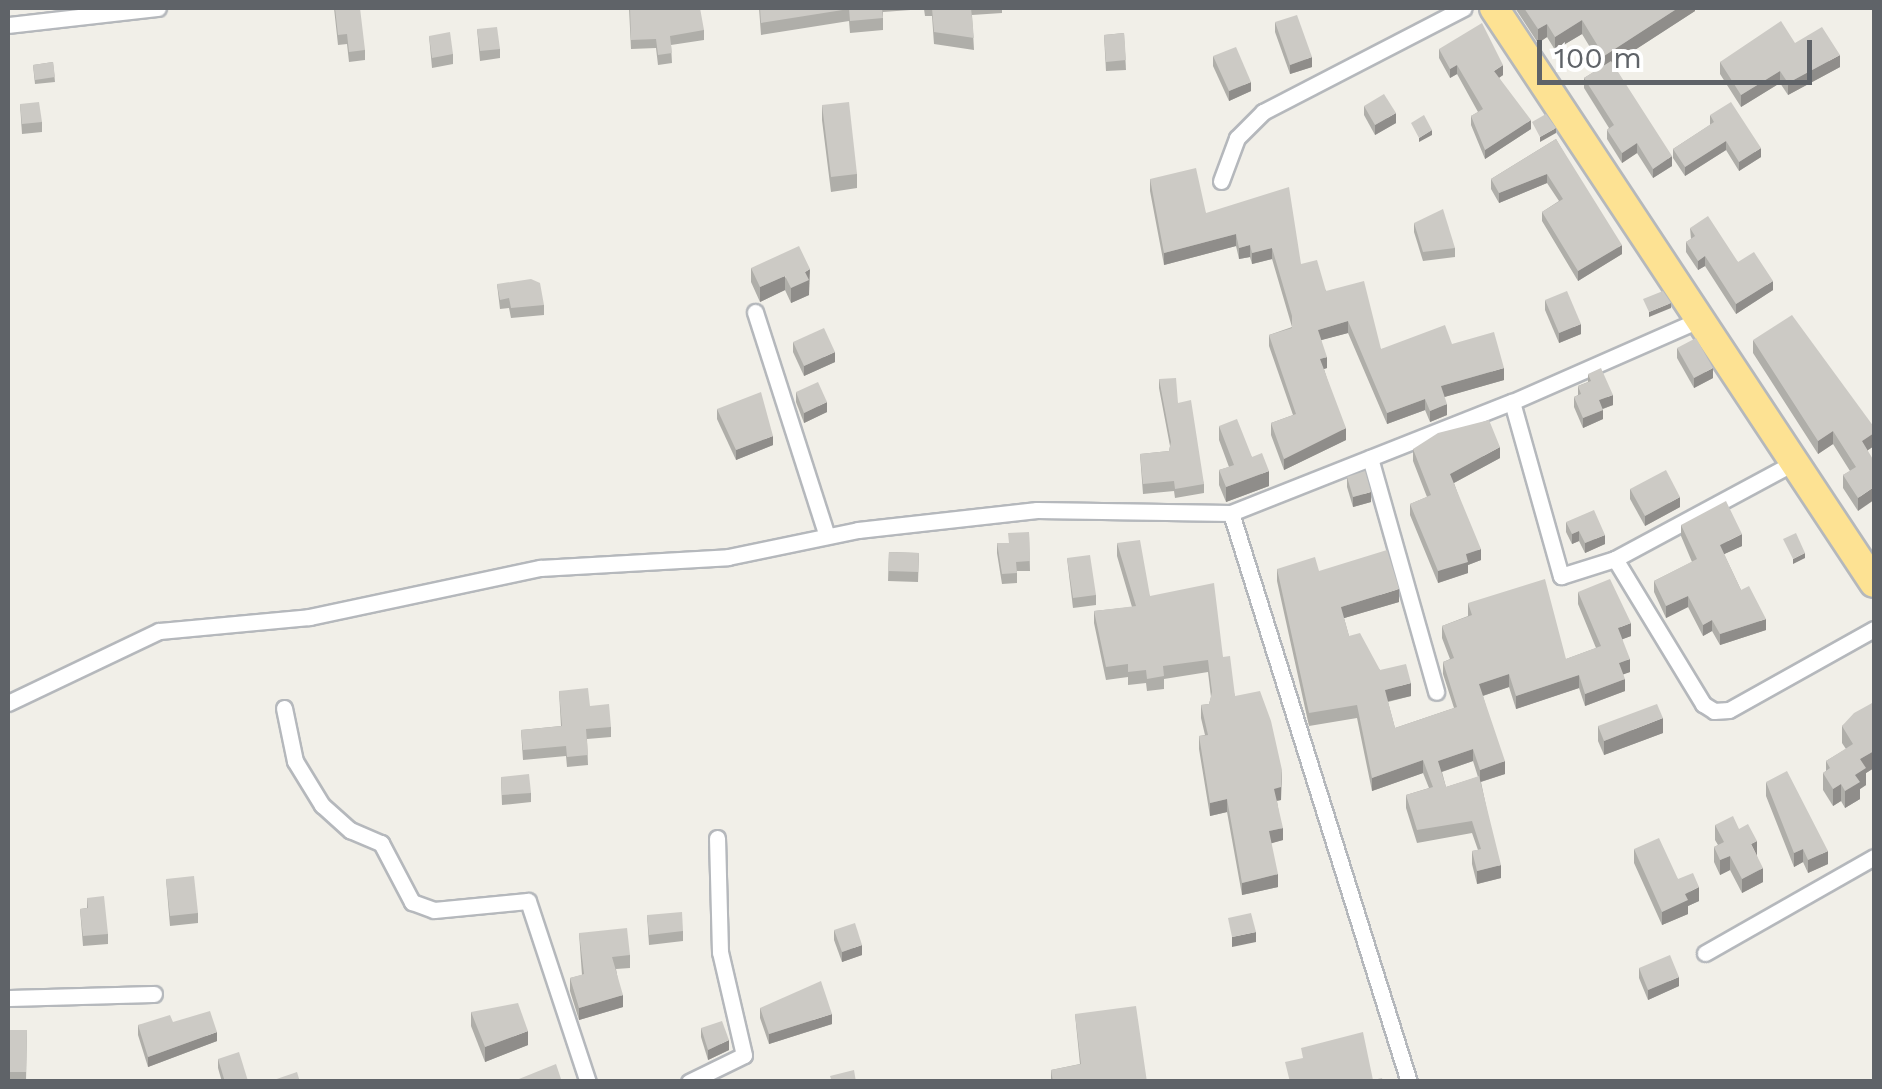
<!DOCTYPE html>
<html>
<head>
<meta charset="utf-8">
<style>
	body { margin:0 }
	#map { position:relative; width:1882px; height:1089px; overflow:hidden; background:#f1efe8; font-family:"Work Sans",sans-serif }
	div>[style] { position:absolute }
	.roads { filter:drop-shadow(2px 0 #b5b8bc) drop-shadow(-2px 0 #b5b8bc) drop-shadow(0 2px #b5b8bc) drop-shadow(0 -2px #b5b8bc) }
	.street>* { height:15px; margin:-7.5px; padding:0 7.5px; transform-origin:7.5px; border-radius:7.5px; background:#fff }
	.highway>* { height:28px; margin:-14px; padding:0 14px; transform-origin:14px; border-radius:14px; background:#fde293 }
	.wall>* { inset:0; background:#afaea9 }
	.shaded-wall>* { inset:0; background:#8f8d8a }
	.building>* { inset:0; background:#cccac5 }
	span { translate:-50% -50%; white-space:nowrap; text-align:center; line-height:1.15; -webkit-text-stroke:10px #fff; paint-order:stroke }
	.frame { position:absolute; inset:0; border:10px solid #5f6368; pointer-events:none }
	.scale { position:absolute; left:1537px; top:40px; width:275px; height:45px; box-sizing:border-box; border:5px solid #5f6368; border-top:0; padding-left:12px; font-size:30px; line-height:35px; white-space:nowrap; color:#5f6368; -webkit-text-stroke:8px #fff; paint-order:stroke }
</style>
</head>
<body>
<div id="map">
	<div class="roads">
		<div class="street">
			<div style="left:8px;top:25px;width:151px;rotate:-6.5deg"></div>
			<div style="left:1221px;top:181px;width:46px;rotate:-69.6deg"></div>
			<div style="left:1237px;top:138px;width:37px;rotate:-45deg"></div>
			<div style="left:1263px;top:112px;width:226px;rotate:-27.4deg"></div>
			<div style="left:755px;top:312px;width:235px;rotate:72.2deg"></div>
			<div style="left:1512px;top:402px;width:181px;rotate:74.3deg"></div>
			<div style="left:1561px;top:576px;width:57px;rotate:-17.5deg"></div>
			<div style="left:1370px;top:458px;width:243px;rotate:74.2deg"></div>
			<div style="left:1797px;top:461px;width:207px;rotate:151.7deg"></div>
			<div style="left:1615px;top:559px;width:170px;rotate:58.7deg"></div>
			<div style="left:1703px;top:704px;width:13px;rotate:32deg"></div>
			<div style="left:1714px;top:711px;width:15px;rotate:-4deg"></div>
			<div style="left:1729px;top:710px;width:166px;rotate:-29.2deg"></div>
			<div style="left:8px;top:703px;width:167px;rotate:-25.5deg"></div>
			<div style="left:159px;top:631px;width:151px;rotate:-5.3deg"></div>
			<div style="left:309px;top:617px;width:236px;rotate:-12deg"></div>
			<div style="left:540px;top:568px;width:188px;rotate:-3.3deg"></div>
			<div style="left:728px;top:557px;width:133px;rotate:-11.7deg"></div>
			<div style="left:858px;top:530px;width:180px;rotate:-6.4deg"></div>
			<div style="left:1037px;top:510px;width:194px;rotate:0.9deg"></div>
			<div style="left:284px;top:708px;width:54px;rotate:78.3deg"></div>
			<div style="left:295px;top:761px;width:52px;rotate:58.5deg"></div>
			<div style="left:322px;top:805px;width:38px;rotate:42deg"></div>
			<div style="left:350px;top:830px;width:34px;rotate:23deg"></div>
			<div style="left:381px;top:843px;width:67px;rotate:62.3deg"></div>
			<div style="left:412px;top:902px;width:23px;rotate:20deg"></div>
			<div style="left:434px;top:910px;width:94px;rotate:-5.5deg"></div>
			<div style="left:528px;top:901px;width:191px;rotate:71.7deg"></div>
			<div style="left:1705px;top:953px;width:194px;rotate:-29.6deg"></div>
			<div style="left:8px;top:998px;width:146px;rotate:-1.6deg"></div>
			<div style="left:689px;top:1082px;width:61px;rotate:-26.1deg"></div>
			<div style="left:744px;top:1055px;width:106px;rotate:-103.1deg"></div>
			<div style="left:720px;top:952px;width:114px;rotate:-91.5deg"></div>
			<div style="left:1409px;top:1082px;width:596px;rotate:-107.37deg"></div>
			<div style="left:1231px;top:513px;width:302px;rotate:-21.6deg"></div>
			<div style="left:1512px;top:402px;width:206px;rotate:-23.7deg"></div>
		</div>
		<div class="highway">
			<div style="left:1494px;top:8px;width:689px;rotate:56.54deg"></div>
		</div>
	</div>
	<div class="wall">
		<div style="clip-path:polygon(334px 8px,365px 50px,365px 60px,349px 62px,347px 44px,338px 45px)"></div>
		<div style="clip-path:polygon(629px 8px,704px 30px,704px 40px,671px 45px,672px 63px,658px 65px,656px 48px,631px 49px)"></div>
		<div style="clip-path:polygon(759px 8px,1002px 8px,1002px 13px,972px 15px,974px 50px,934px 44px,932px 16px,925px 16px,924px 9px,883px 12px,883px 30px,850px 33px,849px 21px,761px 35px)"></div>
		<div style="clip-path:polygon(1515px 8px,1695px 8px,1695px 11px,1613px 64px,1672px 166px,1653px 178px,1637px 153px,1622px 163px,1607px 139px,1607px 130px,1609px 128px,1584px 88px,1584px 78px,1602px 67px,1582px 34px,1555px 50px,1547px 37px,1538px 43px)"></div>
		<div style="clip-path:polygon(1275px 22px,1312px 67px,1290px 74px,1275px 32px)"></div>
		<div style="clip-path:polygon(477px 29px,500px 49px,500px 58px,480px 61px)"></div>
		<div style="clip-path:polygon(1124px 33px,1126px 70px,1106px 71px,1104px 35px)"></div>
		<div style="clip-path:polygon(429px 36px,453px 54px,453px 64px,432px 68px)"></div>
		<div style="clip-path:polygon(1795px 43px,1840px 67px,1788px 95px,1780px 83px,1741px 107px,1720px 74px,1720px 62px)"></div>
		<div style="clip-path:polygon(1439px 49px,1503px 75px,1499px 78px,1531px 129px,1485px 159px,1471px 125px,1471px 116px,1478px 112px,1457px 74px,1450px 78px,1439px 58px)"></div>
		<div style="clip-path:polygon(1213px 56px,1251px 91px,1229px 101px,1213px 66px)"></div>
		<div style="clip-path:polygon(53px 62px,55px 82px,35px 84px,33px 65px)"></div>
		<div style="clip-path:polygon(20px 104px,42px 122px,42px 132px,22px 134px)"></div>
		<div style="clip-path:polygon(822px 105px,857px 174px,857px 188px,831px 192px,822px 120px)"></div>
		<div style="clip-path:polygon(1364px 106px,1396px 123px,1375px 135px,1364px 115px)"></div>
		<div style="clip-path:polygon(1710px 115px,1761px 157px,1739px 171px,1726px 150px,1685px 176px,1673px 158px,1673px 149px,1710px 125px)"></div>
		<div style="clip-path:polygon(1556px 139px,1622px 254px,1578px 281px,1542px 221px,1542px 212px,1559px 201px,1547px 183px,1499px 203px,1491px 189px,1491px 179px)"></div>
		<div style="clip-path:polygon(1150px 179px,1206px 213px,1301px 264px,1381px 349px,1452px 344px,1504px 380px,1444px 397px,1447px 415px,1430px 422px,1425px 410px,1387px 424px,1348px 333px,1321px 340px,1327px 368px,1324px 369px,1346px 440px,1284px 470px,1271px 435px,1271px 423px,1293px 415px,1269px 346px,1269px 335px,1292px 327px,1272px 259px,1252px 264px,1250px 257px,1239px 259px,1236px 246px,1164px 265px,1150px 191px)"></div>
		<div style="clip-path:polygon(1414px 223px,1455px 248px,1455px 257px,1423px 261px,1414px 232px)"></div>
		<div style="clip-path:polygon(1690px 228px,1738px 262px,1773px 290px,1736px 314px,1705px 266px,1698px 270px,1686px 252px,1686px 242px,1691px 239px)"></div>
		<div style="clip-path:polygon(751px 268px,810px 284px,809px 284px,809px 295px,791px 303px,785px 290px,760px 302px,751px 282px)"></div>
		<div style="clip-path:polygon(497px 284px,544px 305px,544px 315px,511px 318px,509px 308px,500px 309px)"></div>
		<div style="clip-path:polygon(1545px 300px,1581px 334px,1559px 343px,1545px 310px)"></div>
		<div style="clip-path:polygon(1753px 340px,1874px 427px,1874px 446px,1868px 450px,1858px 511px,1843px 488px,1843px 475px,1850px 471px,1833px 444px,1818px 454px,1753px 353px)"></div>
		<div style="clip-path:polygon(793px 342px,835px 362px,804px 376px,793px 352px)"></div>
		<div style="clip-path:polygon(1677px 348px,1713px 378px,1694px 388px,1677px 358px)"></div>
		<div style="clip-path:polygon(1588px 374px,1613px 405px,1603px 409px,1603px 419px,1583px 428px,1574px 407px,1574px 397px,1578px 395px,1578px 386px,1588px 382px)"></div>
		<div style="clip-path:polygon(1159px 379px,1178px 403px,1204px 484px,1204px 493px,1175px 498px,1174px 491px,1143px 494px,1140px 454px,1169px 451px,1170px 446px,1159px 388px)"></div>
		<div style="clip-path:polygon(796px 392px,827px 412px,804px 423px,796px 402px)"></div>
		<div style="clip-path:polygon(717px 409px,773px 445px,736px 460px,717px 419px)"></div>
		<div style="clip-path:polygon(1219px 426px,1252px 457px,1269px 486px,1226px 502px,1219px 485px,1219px 470px,1229px 467px,1219px 440px)"></div>
		<div style="clip-path:polygon(1413px 449px,1500px 458px,1454px 483px,1481px 560px,1468px 565px,1468px 573px,1438px 583px,1410px 515px,1410px 504px,1427px 497px,1413px 461px)"></div>
		<div style="clip-path:polygon(1347px 477px,1371px 502px,1353px 507px,1347px 487px)"></div>
		<div style="clip-path:polygon(1630px 489px,1680px 507px,1645px 526px,1630px 499px)"></div>
		<div style="clip-path:polygon(1566px 522px,1605px 544px,1585px 553px,1579px 541px,1572px 544px,1566px 532px)"></div>
		<div style="clip-path:polygon(1681px 525px,1742px 546px,1724px 554px,1741px 590px,1766px 630px,1720px 645px,1712px 631px,1703px 636px,1688px 607px,1666px 618px,1654px 592px,1654px 581px,1692px 562px,1681px 536px)"></div>
		<div style="clip-path:polygon(1029px 532px,1030px 571px,1017px 571px,1017px 583px,1002px 584px,997px 553px,997px 543px,1009px 543px)"></div>
		<div style="clip-path:polygon(1117px 543px,1150px 596px,1223px 657px,1235px 696px,1281px 800px,1277px 801px,1283px 840px,1271px 843px,1278px 887px,1242px 895px,1227px 812px,1210px 816px,1199px 749px,1199px 736px,1205px 735px,1201px 718px,1201px 705px,1209px 704px,1211px 697px,1208px 672px,1164px 679px,1164px 689px,1147px 691px,1146px 683px,1128px 685px,1128px 677px,1106px 680px,1094px 623px,1094px 611px,1132px 607px,1117px 556px)"></div>
		<div style="clip-path:polygon(889px 552px,919px 553px,918px 582px,888px 581px)"></div>
		<div style="clip-path:polygon(1067px 558px,1096px 595px,1096px 605px,1073px 608px)"></div>
		<div style="clip-path:polygon(evenodd,1277px 569px,1319px 571px,1399px 602px,1344px 618px,1349px 636px,1380px 670px,1411px 696px,1388px 702px,1395px 728px,1454px 708px,1443px 674px,1443px 662px,1450px 659px,1442px 638px,1442px 626px,1468px 616px,1468px 603px,1566px 659px,1596px 648px,1578px 604px,1578px 592px,1631px 636px,1622px 639px,1630px 672px,1623px 674px,1625px 691px,1585px 706px,1579px 688px,1516px 709px,1509px 687px,1483px 696px,1505px 774px,1481px 782px,1501px 878px,1477px 884px,1472px 864px,1472px 851px,1478px 850px,1472px 833px,1417px 843px,1406px 808px,1406px 795px,1429px 788px,1423px 773px,1372px 791px,1357px 718px,1309px 726px,1277px 581px,1277px 569px,1473px 761px,1478px 777px,1446px 787px,1442px 772px,1473px 761px)"></div>
		<div style="clip-path:polygon(559px 691px,590px 706px,611px 727px,611px 737px,587px 739px,588px 765px,567px 767px,566px 756px,523px 760px,521px 730px,561px 726px)"></div>
		<div style="clip-path:polygon(1874px 702px,1874px 768px,1866px 773px,1866px 785px,1860px 789px,1860px 799px,1845px 808px,1841px 801px,1833px 806px,1823px 790px,1823px 773px,1826px 771px,1826px 761px,1846px 749px,1842px 743px,1842px 726px)"></div>
		<div style="clip-path:polygon(1598px 726px,1663px 733px,1604px 755px,1598px 741px)"></div>
		<div style="clip-path:polygon(501px 777px,531px 793px,531px 802px,502px 805px)"></div>
		<div style="clip-path:polygon(1766px 782px,1828px 864px,1808px 873px,1803px 862px,1794px 867px,1766px 796px)"></div>
		<div style="clip-path:polygon(1715px 825px,1739px 829px,1757px 856px,1763px 882px,1742px 893px,1730px 870px,1720px 875px,1714px 862px,1714px 847px,1718px 845px,1715px 840px)"></div>
		<div style="clip-path:polygon(1634px 849px,1678px 879px,1699px 901px,1688px 906px,1688px 914px,1662px 925px,1634px 863px)"></div>
		<div style="clip-path:polygon(166px 879px,198px 913px,198px 923px,170px 926px)"></div>
		<div style="clip-path:polygon(87px 898px,108px 934px,108px 944px,83px 946px,80px 909px,87px 908px)"></div>
		<div style="clip-path:polygon(647px 915px,683px 931px,683px 941px,649px 945px)"></div>
		<div style="clip-path:polygon(834px 930px,862px 955px,842px 962px,834px 940px)"></div>
		<div style="clip-path:polygon(579px 933px,630px 955px,630px 968px,616px 969px,623px 1007px,579px 1020px,570px 991px,570px 978px,582px 975px)"></div>
		<div style="clip-path:polygon(1639px 968px,1679px 986px,1648px 1000px,1639px 978px)"></div>
		<div style="clip-path:polygon(760px 1008px,832px 1024px,769px 1044px,760px 1018px)"></div>
		<div style="clip-path:polygon(471px 1012px,528px 1045px,485px 1062px,471px 1026px)"></div>
		<div style="clip-path:polygon(1075px 1014px,1147px 1082px,1051px 1082px,1051px 1070px,1080px 1064px)"></div>
		<div style="clip-path:polygon(173px 1022px,217px 1041px,148px 1067px,138px 1035px,138px 1025px)"></div>
		<div style="clip-path:polygon(701px 1028px,729px 1050px,708px 1060px,701px 1037px)"></div>
		<div style="clip-path:polygon(8px 1030px,27px 1030px,26px 1081px,8px 1081px)"></div>
		<div style="clip-path:polygon(218px 1059px,248px 1082px,222px 1082px,218px 1068px)"></div>
	</div>
	<div class="shaded-wall">
		<div style="clip-path:polygon(1678px 8px,1695px 8px,1695px 11px,1604px 70px,1604px 56px)"></div>
		<div style="clip-path:polygon(1582px 20px,1582px 34px,1555px 50px,1555px 37px)"></div>
		<div style="clip-path:polygon(1547px 24px,1547px 37px,1538px 43px,1538px 29px)"></div>
		<div style="clip-path:polygon(1840px 55px,1840px 67px,1788px 95px,1788px 83px)"></div>
		<div style="clip-path:polygon(1312px 57px,1312px 67px,1290px 74px,1290px 65px)"></div>
		<div style="clip-path:polygon(1457px 65px,1457px 74px,1450px 78px,1450px 69px)"></div>
		<div style="clip-path:polygon(1503px 65px,1503px 75px,1494px 81px,1494px 71px)"></div>
		<div style="clip-path:polygon(1780px 71px,1780px 83px,1741px 107px,1741px 95px)"></div>
		<div style="clip-path:polygon(1251px 82px,1251px 91px,1229px 101px,1229px 91px)"></div>
		<div style="clip-path:polygon(1396px 113px,1396px 123px,1375px 135px,1375px 125px)"></div>
		<div style="clip-path:polygon(1531px 120px,1531px 129px,1485px 159px,1485px 150px)"></div>
		<div style="clip-path:polygon(1556px 128px,1556px 133px,1540px 142px,1540px 137px)"></div>
		<div style="clip-path:polygon(1432px 130px,1432px 135px,1419px 142px,1419px 138px)"></div>
		<div style="clip-path:polygon(1726px 141px,1726px 150px,1685px 176px,1685px 167px)"></div>
		<div style="clip-path:polygon(1637px 143px,1637px 153px,1622px 163px,1622px 153px)"></div>
		<div style="clip-path:polygon(1761px 148px,1761px 157px,1739px 171px,1739px 162px)"></div>
		<div style="clip-path:polygon(1672px 156px,1672px 166px,1653px 178px,1653px 169px)"></div>
		<div style="clip-path:polygon(1547px 174px,1547px 183px,1499px 203px,1499px 193px)"></div>
		<div style="clip-path:polygon(1236px 234px,1236px 246px,1164px 265px,1164px 253px)"></div>
		<div style="clip-path:polygon(1250px 245px,1250px 257px,1239px 259px,1239px 248px)"></div>
		<div style="clip-path:polygon(1622px 245px,1622px 254px,1578px 281px,1578px 271px)"></div>
		<div style="clip-path:polygon(1272px 248px,1272px 259px,1252px 264px,1252px 253px)"></div>
		<div style="clip-path:polygon(1705px 256px,1705px 266px,1698px 270px,1698px 261px)"></div>
		<div style="clip-path:polygon(810px 269px,809px 295px,791px 303px,791px 288px,805px 272px)"></div>
		<div style="clip-path:polygon(785px 276px,785px 290px,760px 302px,760px 287px)"></div>
		<div style="clip-path:polygon(1773px 281px,1773px 290px,1736px 314px,1736px 304px)"></div>
		<div style="clip-path:polygon(1671px 303px,1671px 308px,1649px 317px,1649px 312px)"></div>
		<div style="clip-path:polygon(1348px 321px,1348px 333px,1318px 341px,1318px 330px)"></div>
		<div style="clip-path:polygon(1581px 324px,1581px 334px,1559px 343px,1559px 333px)"></div>
		<div style="clip-path:polygon(835px 352px,835px 362px,804px 376px,804px 366px)"></div>
		<div style="clip-path:polygon(1327px 357px,1327px 368px,1320px 370px,1320px 359px)"></div>
		<div style="clip-path:polygon(1504px 368px,1504px 380px,1441px 398px,1441px 386px)"></div>
		<div style="clip-path:polygon(1713px 368px,1713px 378px,1694px 388px,1694px 378px)"></div>
		<div style="clip-path:polygon(1613px 395px,1613px 405px,1599px 410px,1599px 400px)"></div>
		<div style="clip-path:polygon(1425px 399px,1425px 410px,1387px 424px,1387px 413px)"></div>
		<div style="clip-path:polygon(827px 402px,827px 412px,804px 423px,804px 413px)"></div>
		<div style="clip-path:polygon(1447px 404px,1447px 415px,1430px 422px,1430px 411px)"></div>
		<div style="clip-path:polygon(1603px 410px,1603px 419px,1583px 428px,1583px 418px)"></div>
		<div style="clip-path:polygon(1346px 428px,1346px 440px,1284px 470px,1284px 459px)"></div>
		<div style="clip-path:polygon(1833px 431px,1833px 444px,1818px 454px,1818px 441px)"></div>
		<div style="clip-path:polygon(1874px 433px,1874px 446px,1862px 454px,1862px 441px)"></div>
		<div style="clip-path:polygon(773px 436px,773px 445px,736px 460px,736px 450px)"></div>
		<div style="clip-path:polygon(1500px 447px,1500px 458px,1450px 485px,1450px 474px)"></div>
		<div style="clip-path:polygon(1269px 471px,1269px 486px,1226px 502px,1226px 487px)"></div>
		<div style="clip-path:polygon(1874px 487px,1874px 500px,1858px 511px,1858px 498px)"></div>
		<div style="clip-path:polygon(1371px 492px,1371px 502px,1353px 507px,1353px 497px)"></div>
		<div style="clip-path:polygon(1680px 497px,1680px 507px,1645px 526px,1645px 516px)"></div>
		<div style="clip-path:polygon(1579px 531px,1579px 541px,1572px 544px,1572px 534px)"></div>
		<div style="clip-path:polygon(1742px 534px,1742px 546px,1720px 556px,1720px 545px)"></div>
		<div style="clip-path:polygon(1605px 535px,1605px 544px,1585px 553px,1585px 543px)"></div>
		<div style="clip-path:polygon(1481px 549px,1481px 560px,1468px 565px,1468px 573px,1438px 583px,1438px 571px,1466px 554px)"></div>
		<div style="clip-path:polygon(1805px 553px,1805px 558px,1793px 564px,1793px 559px)"></div>
		<div style="clip-path:polygon(1399px 589px,1399px 602px,1341px 619px,1341px 607px)"></div>
		<div style="clip-path:polygon(1688px 596px,1688px 607px,1666px 618px,1666px 606px)"></div>
		<div style="clip-path:polygon(1766px 619px,1766px 630px,1720px 645px,1720px 634px)"></div>
		<div style="clip-path:polygon(1712px 620px,1712px 631px,1703px 636px,1703px 625px)"></div>
		<div style="clip-path:polygon(1631px 623px,1631px 636px,1618px 641px,1618px 628px)"></div>
		<div style="clip-path:polygon(1630px 659px,1630px 672px,1619px 676px,1619px 663px)"></div>
		<div style="clip-path:polygon(1509px 674px,1509px 687px,1479px 697px,1479px 684px)"></div>
		<div style="clip-path:polygon(1579px 675px,1579px 688px,1516px 709px,1516px 696px)"></div>
		<div style="clip-path:polygon(1625px 679px,1625px 691px,1585px 706px,1585px 694px)"></div>
		<div style="clip-path:polygon(1411px 683px,1411px 696px,1385px 702px,1385px 690px)"></div>
		<div style="clip-path:polygon(1663px 718px,1663px 733px,1604px 755px,1604px 741px)"></div>
		<div style="clip-path:polygon(1473px 749px,1473px 761px,1438px 773px,1438px 761px)"></div>
		<div style="clip-path:polygon(1874px 751px,1874px 768px,1866px 773px,1866px 785px,1860px 789px,1860px 799px,1845px 808px,1845px 791px,1855px 775px,1860px 759px)"></div>
		<div style="clip-path:polygon(1423px 760px,1423px 773px,1372px 791px,1372px 778px)"></div>
		<div style="clip-path:polygon(1505px 761px,1505px 774px,1480px 782px,1480px 770px)"></div>
		<div style="clip-path:polygon(1282px 770px,1281px 800px,1274px 801px,1274px 789px)"></div>
		<div style="clip-path:polygon(1841px 784px,1841px 801px,1833px 806px,1833px 789px)"></div>
		<div style="clip-path:polygon(1227px 799px,1227px 812px,1210px 816px,1210px 803px)"></div>
		<div style="clip-path:polygon(1283px 828px,1283px 840px,1269px 844px,1269px 831px)"></div>
		<div style="clip-path:polygon(1757px 841px,1757px 856px,1751px 844px)"></div>
		<div style="clip-path:polygon(1803px 849px,1803px 862px,1794px 867px,1794px 853px)"></div>
		<div style="clip-path:polygon(1828px 851px,1828px 864px,1808px 873px,1808px 860px)"></div>
		<div style="clip-path:polygon(1730px 856px,1730px 870px,1720px 875px,1720px 860px)"></div>
		<div style="clip-path:polygon(1501px 865px,1501px 878px,1477px 884px,1477px 871px)"></div>
		<div style="clip-path:polygon(1763px 868px,1763px 882px,1742px 893px,1742px 879px)"></div>
		<div style="clip-path:polygon(1278px 874px,1278px 887px,1242px 895px,1242px 883px)"></div>
		<div style="clip-path:polygon(1699px 887px,1699px 901px,1688px 906px,1688px 914px,1662px 925px,1662px 912px,1685px 894px)"></div>
		<div style="clip-path:polygon(1256px 932px,1256px 942px,1232px 947px,1232px 937px)"></div>
		<div style="clip-path:polygon(862px 945px,862px 955px,842px 962px,842px 952px)"></div>
		<div style="clip-path:polygon(1679px 977px,1679px 986px,1648px 1000px,1648px 990px)"></div>
		<div style="clip-path:polygon(623px 995px,623px 1007px,579px 1020px,579px 1008px)"></div>
		<div style="clip-path:polygon(832px 1014px,832px 1024px,769px 1044px,769px 1034px)"></div>
		<div style="clip-path:polygon(528px 1031px,528px 1045px,485px 1062px,485px 1047px)"></div>
		<div style="clip-path:polygon(217px 1032px,217px 1041px,148px 1067px,148px 1057px)"></div>
		<div style="clip-path:polygon(729px 1040px,729px 1050px,708px 1060px,708px 1050px)"></div>
	</div>
	<div class="building">
		<div style="clip-path:polygon(335px 8px,360px 8px,365px 50px,349px 52px,347px 34px,338px 35px)"></div>
		<div style="clip-path:polygon(630px 8px,700px 8px,704px 30px,670px 36px,672px 53px,658px 55px,656px 39px,631px 40px)"></div>
		<div style="clip-path:polygon(760px 8px,882px 8px,883px 18px,850px 21px,849px 9px,761px 23px)"></div>
		<div style="clip-path:polygon(932px 8px,971px 8px,974px 38px,934px 32px)"></div>
		<div style="clip-path:polygon(1524px 8px,1678px 8px,1604px 56px,1582px 20px,1555px 37px,1547px 24px,1538px 29px)"></div>
		<div style="clip-path:polygon(1297px 15px,1312px 57px,1290px 65px,1275px 22px)"></div>
		<div style="clip-path:polygon(1781px 21px,1795px 43px,1822px 27px,1840px 55px,1788px 83px,1780px 71px,1741px 95px,1720px 62px)"></div>
		<div style="clip-path:polygon(1482px 23px,1503px 65px,1494px 71px,1531px 120px,1485px 150px,1471px 116px,1483px 109px,1457px 65px,1450px 69px,1439px 49px)"></div>
		<div style="clip-path:polygon(497px 27px,500px 49px,480px 51px,477px 29px)"></div>
		<div style="clip-path:polygon(450px 32px,453px 54px,432px 58px,429px 36px)"></div>
		<div style="clip-path:polygon(1124px 33px,1126px 60px,1106px 62px,1104px 35px)"></div>
		<div style="clip-path:polygon(1236px 47px,1251px 82px,1229px 91px,1213px 56px)"></div>
		<div style="clip-path:polygon(1611px 61px,1672px 156px,1653px 169px,1637px 143px,1622px 153px,1607px 130px,1614px 125px,1584px 78px)"></div>
		<div style="clip-path:polygon(53px 62px,55px 77px,35px 80px,33px 65px)"></div>
		<div style="clip-path:polygon(1384px 94px,1396px 113px,1375px 125px,1364px 106px)"></div>
		<div style="clip-path:polygon(39px 102px,42px 122px,22px 124px,20px 104px)"></div>
		<div style="clip-path:polygon(849px 102px,857px 174px,831px 177px,822px 105px)"></div>
		<div style="clip-path:polygon(1731px 102px,1761px 148px,1739px 162px,1726px 141px,1685px 167px,1673px 149px,1714px 122px,1710px 115px)"></div>
		<div style="clip-path:polygon(1546px 114px,1556px 128px,1540px 137px,1532px 122px)"></div>
		<div style="clip-path:polygon(1424px 115px,1432px 130px,1419px 138px,1411px 123px)"></div>
		<div style="clip-path:polygon(1556px 139px,1622px 245px,1578px 271px,1542px 212px,1563px 199px,1547px 174px,1499px 193px,1491px 179px)"></div>
		<div style="clip-path:polygon(1196px 168px,1206px 213px,1289px 187px,1301px 264px,1317px 260px,1326px 291px,1364px 281px,1381px 349px,1445px 325px,1452px 344px,1494px 332px,1504px 368px,1441px 386px,1447px 404px,1430px 411px,1425px 399px,1387px 413px,1348px 321px,1318px 330px,1327px 357px,1320px 359px,1346px 428px,1284px 459px,1271px 423px,1296px 414px,1269px 335px,1292px 328px,1292px 316px,1272px 248px,1252px 253px,1250px 245px,1239px 248px,1236px 234px,1164px 253px,1150px 179px)"></div>
		<div style="clip-path:polygon(1443px 209px,1455px 248px,1423px 252px,1414px 223px)"></div>
		<div style="clip-path:polygon(1708px 216px,1738px 262px,1754px 252px,1773px 281px,1736px 304px,1705px 256px,1698px 261px,1686px 242px,1695px 236px,1690px 228px)"></div>
		<div style="clip-path:polygon(799px 246px,810px 269px,805px 272px,809px 280px,791px 288px,785px 276px,760px 287px,751px 268px)"></div>
		<div style="clip-path:polygon(531px 279px,540px 283px,544px 305px,511px 308px,509px 298px,500px 300px,497px 284px)"></div>
		<div style="clip-path:polygon(1567px 291px,1581px 324px,1559px 333px,1545px 300px)"></div>
		<div style="clip-path:polygon(1663px 291px,1671px 303px,1649px 312px,1643px 299px)"></div>
		<div style="clip-path:polygon(1792px 315px,1874px 427px,1874px 433px,1862px 441px,1874px 461px,1874px 487px,1858px 498px,1843px 475px,1856px 467px,1833px 431px,1818px 441px,1753px 340px)"></div>
		<div style="clip-path:polygon(824px 328px,835px 352px,804px 366px,793px 342px)"></div>
		<div style="clip-path:polygon(1696px 338px,1713px 368px,1694px 378px,1677px 348px)"></div>
		<div style="clip-path:polygon(1601px 368px,1613px 395px,1599px 400px,1603px 410px,1583px 418px,1574px 397px,1581px 394px,1578px 386px,1591px 381px,1588px 374px)"></div>
		<div style="clip-path:polygon(1176px 378px,1178px 403px,1191px 400px,1204px 484px,1175px 489px,1174px 481px,1143px 484px,1140px 454px,1169px 451px,1171px 442px,1159px 379px)"></div>
		<div style="clip-path:polygon(818px 382px,827px 402px,804px 413px,796px 392px)"></div>
		<div style="clip-path:polygon(761px 392px,773px 436px,736px 450px,717px 409px)"></div>
		<div style="clip-path:polygon(1237px 419px,1252px 457px,1262px 453px,1269px 471px,1226px 487px,1219px 470px,1234px 465px,1219px 426px)"></div>
		<div style="clip-path:polygon(1489px 420px,1500px 447px,1450px 474px,1481px 549px,1466px 554px,1468px 562px,1438px 571px,1410px 504px,1431px 495px,1413px 449px,1438px 433px)"></div>
		<div style="clip-path:polygon(1666px 470px,1680px 497px,1645px 516px,1630px 489px)"></div>
		<div style="clip-path:polygon(1365px 471px,1371px 492px,1353px 497px,1347px 477px)"></div>
		<div style="clip-path:polygon(1726px 501px,1742px 534px,1720px 545px,1741px 590px,1749px 586px,1766px 619px,1720px 634px,1712px 620px,1703px 625px,1688px 596px,1666px 606px,1654px 581px,1697px 559px,1681px 525px)"></div>
		<div style="clip-path:polygon(1594px 510px,1605px 535px,1585px 543px,1579px 531px,1572px 534px,1566px 522px)"></div>
		<div style="clip-path:polygon(1029px 532px,1030px 561px,1016px 562px,1017px 573px,1002px 574px,997px 543px,1009px 543px,1008px 533px)"></div>
		<div style="clip-path:polygon(1796px 533px,1805px 553px,1793px 559px,1783px 539px)"></div>
		<div style="clip-path:polygon(1140px 540px,1150px 596px,1214px 583px,1223px 657px,1230px 656px,1235px 696px,1260px 691px,1271px 721px,1282px 770px,1281px 787px,1274px 789px,1283px 828px,1269px 831px,1278px 874px,1242px 883px,1227px 799px,1210px 803px,1199px 736px,1208px 735px,1201px 705px,1209px 704px,1212px 692px,1208px 660px,1163px 666px,1164px 676px,1147px 679px,1146px 670px,1128px 672px,1128px 664px,1106px 667px,1094px 611px,1136px 606px,1117px 543px)"></div>
		<div style="clip-path:polygon(1387px 550px,1399px 589px,1341px 607px,1349px 636px,1360px 633px,1380px 670px,1406px 664px,1411px 683px,1385px 690px,1395px 728px,1457px 707px,1443px 662px,1454px 658px,1442px 626px,1472px 615px,1468px 603px,1545px 579px,1566px 659px,1601px 646px,1578px 592px,1610px 579px,1631px 623px,1618px 628px,1630px 659px,1619px 663px,1625px 679px,1585px 694px,1579px 675px,1516px 696px,1509px 674px,1479px 684px,1505px 761px,1480px 770px,1473px 749px,1438px 761px,1446px 787px,1479px 776px,1501px 865px,1477px 871px,1472px 851px,1481px 849px,1472px 821px,1417px 830px,1406px 795px,1433px 787px,1423px 760px,1372px 778px,1357px 705px,1309px 713px,1277px 569px,1315px 557px,1319px 571px)"></div>
		<div style="clip-path:polygon(889px 552px,919px 553px,918px 572px,888px 571px)"></div>
		<div style="clip-path:polygon(1090px 555px,1096px 595px,1073px 598px,1067px 558px)"></div>
		<div style="clip-path:polygon(588px 688px,590px 706px,609px 704px,611px 727px,586px 729px,588px 755px,567px 757px,566px 746px,523px 750px,521px 730px,562px 726px,559px 691px)"></div>
		<div style="clip-path:polygon(1874px 702px,1874px 751px,1860px 759px,1866px 768px,1855px 775px,1860px 782px,1845px 791px,1841px 784px,1833px 789px,1823px 773px,1830px 768px,1826px 761px,1853px 744px,1842px 726px,1854px 713px)"></div>
		<div style="clip-path:polygon(1657px 704px,1663px 718px,1604px 741px,1598px 726px)"></div>
		<div style="clip-path:polygon(1787px 771px,1828px 851px,1808px 860px,1803px 849px,1794px 853px,1766px 782px)"></div>
		<div style="clip-path:polygon(529px 774px,531px 793px,502px 795px,501px 777px)"></div>
		<div style="clip-path:polygon(1733px 816px,1739px 829px,1748px 824px,1757px 841px,1751px 844px,1763px 868px,1742px 879px,1730px 856px,1720px 860px,1714px 847px,1724px 842px,1715px 825px)"></div>
		<div style="clip-path:polygon(1659px 838px,1678px 879px,1693px 873px,1699px 887px,1685px 894px,1688px 900px,1662px 912px,1634px 849px)"></div>
		<div style="clip-path:polygon(194px 876px,198px 913px,170px 916px,166px 879px)"></div>
		<div style="clip-path:polygon(104px 896px,108px 934px,83px 936px,80px 909px,88px 908px,87px 898px)"></div>
		<div style="clip-path:polygon(682px 912px,683px 931px,649px 935px,647px 915px)"></div>
		<div style="clip-path:polygon(1251px 913px,1256px 932px,1232px 937px,1228px 918px)"></div>
		<div style="clip-path:polygon(855px 923px,862px 945px,842px 952px,834px 930px)"></div>
		<div style="clip-path:polygon(627px 928px,630px 955px,612px 957px,623px 995px,579px 1008px,570px 978px,584px 974px,579px 933px)"></div>
		<div style="clip-path:polygon(1670px 955px,1679px 977px,1648px 990px,1639px 968px)"></div>
		<div style="clip-path:polygon(821px 981px,832px 1014px,769px 1034px,760px 1008px)"></div>
		<div style="clip-path:polygon(518px 1003px,528px 1031px,485px 1047px,471px 1012px)"></div>
		<div style="clip-path:polygon(1136px 1006px,1147px 1082px,1053px 1082px,1051px 1070px,1081px 1064px,1075px 1014px)"></div>
		<div style="clip-path:polygon(210px 1011px,217px 1032px,148px 1057px,138px 1025px,170px 1015px,173px 1022px)"></div>
		<div style="clip-path:polygon(722px 1021px,729px 1040px,708px 1050px,701px 1028px)"></div>
		<div style="clip-path:polygon(8px 1030px,27px 1030px,26px 1072px,8px 1072px)"></div>
		<div style="clip-path:polygon(1363px 1032px,1373px 1080px,1382px 1078px,1383px 1082px,1290px 1082px,1285px 1062px,1303px 1058px,1301px 1048px)"></div>
		<div style="clip-path:polygon(239px 1052px,248px 1081px,225px 1082px,218px 1059px)"></div>
		<div style="clip-path:polygon(556px 1064px,562px 1082px,514px 1082px,514px 1081px)"></div>
		<div style="clip-path:polygon(854px 1070px,856px 1082px,832px 1082px,830px 1076px)"></div>
		<div style="clip-path:polygon(297px 1072px,300px 1082px,268px 1082px)"></div>
	</div>
	<div class="frame"></div>
	<div class="scale">100 m</div>
</div>
</body>
</html>
